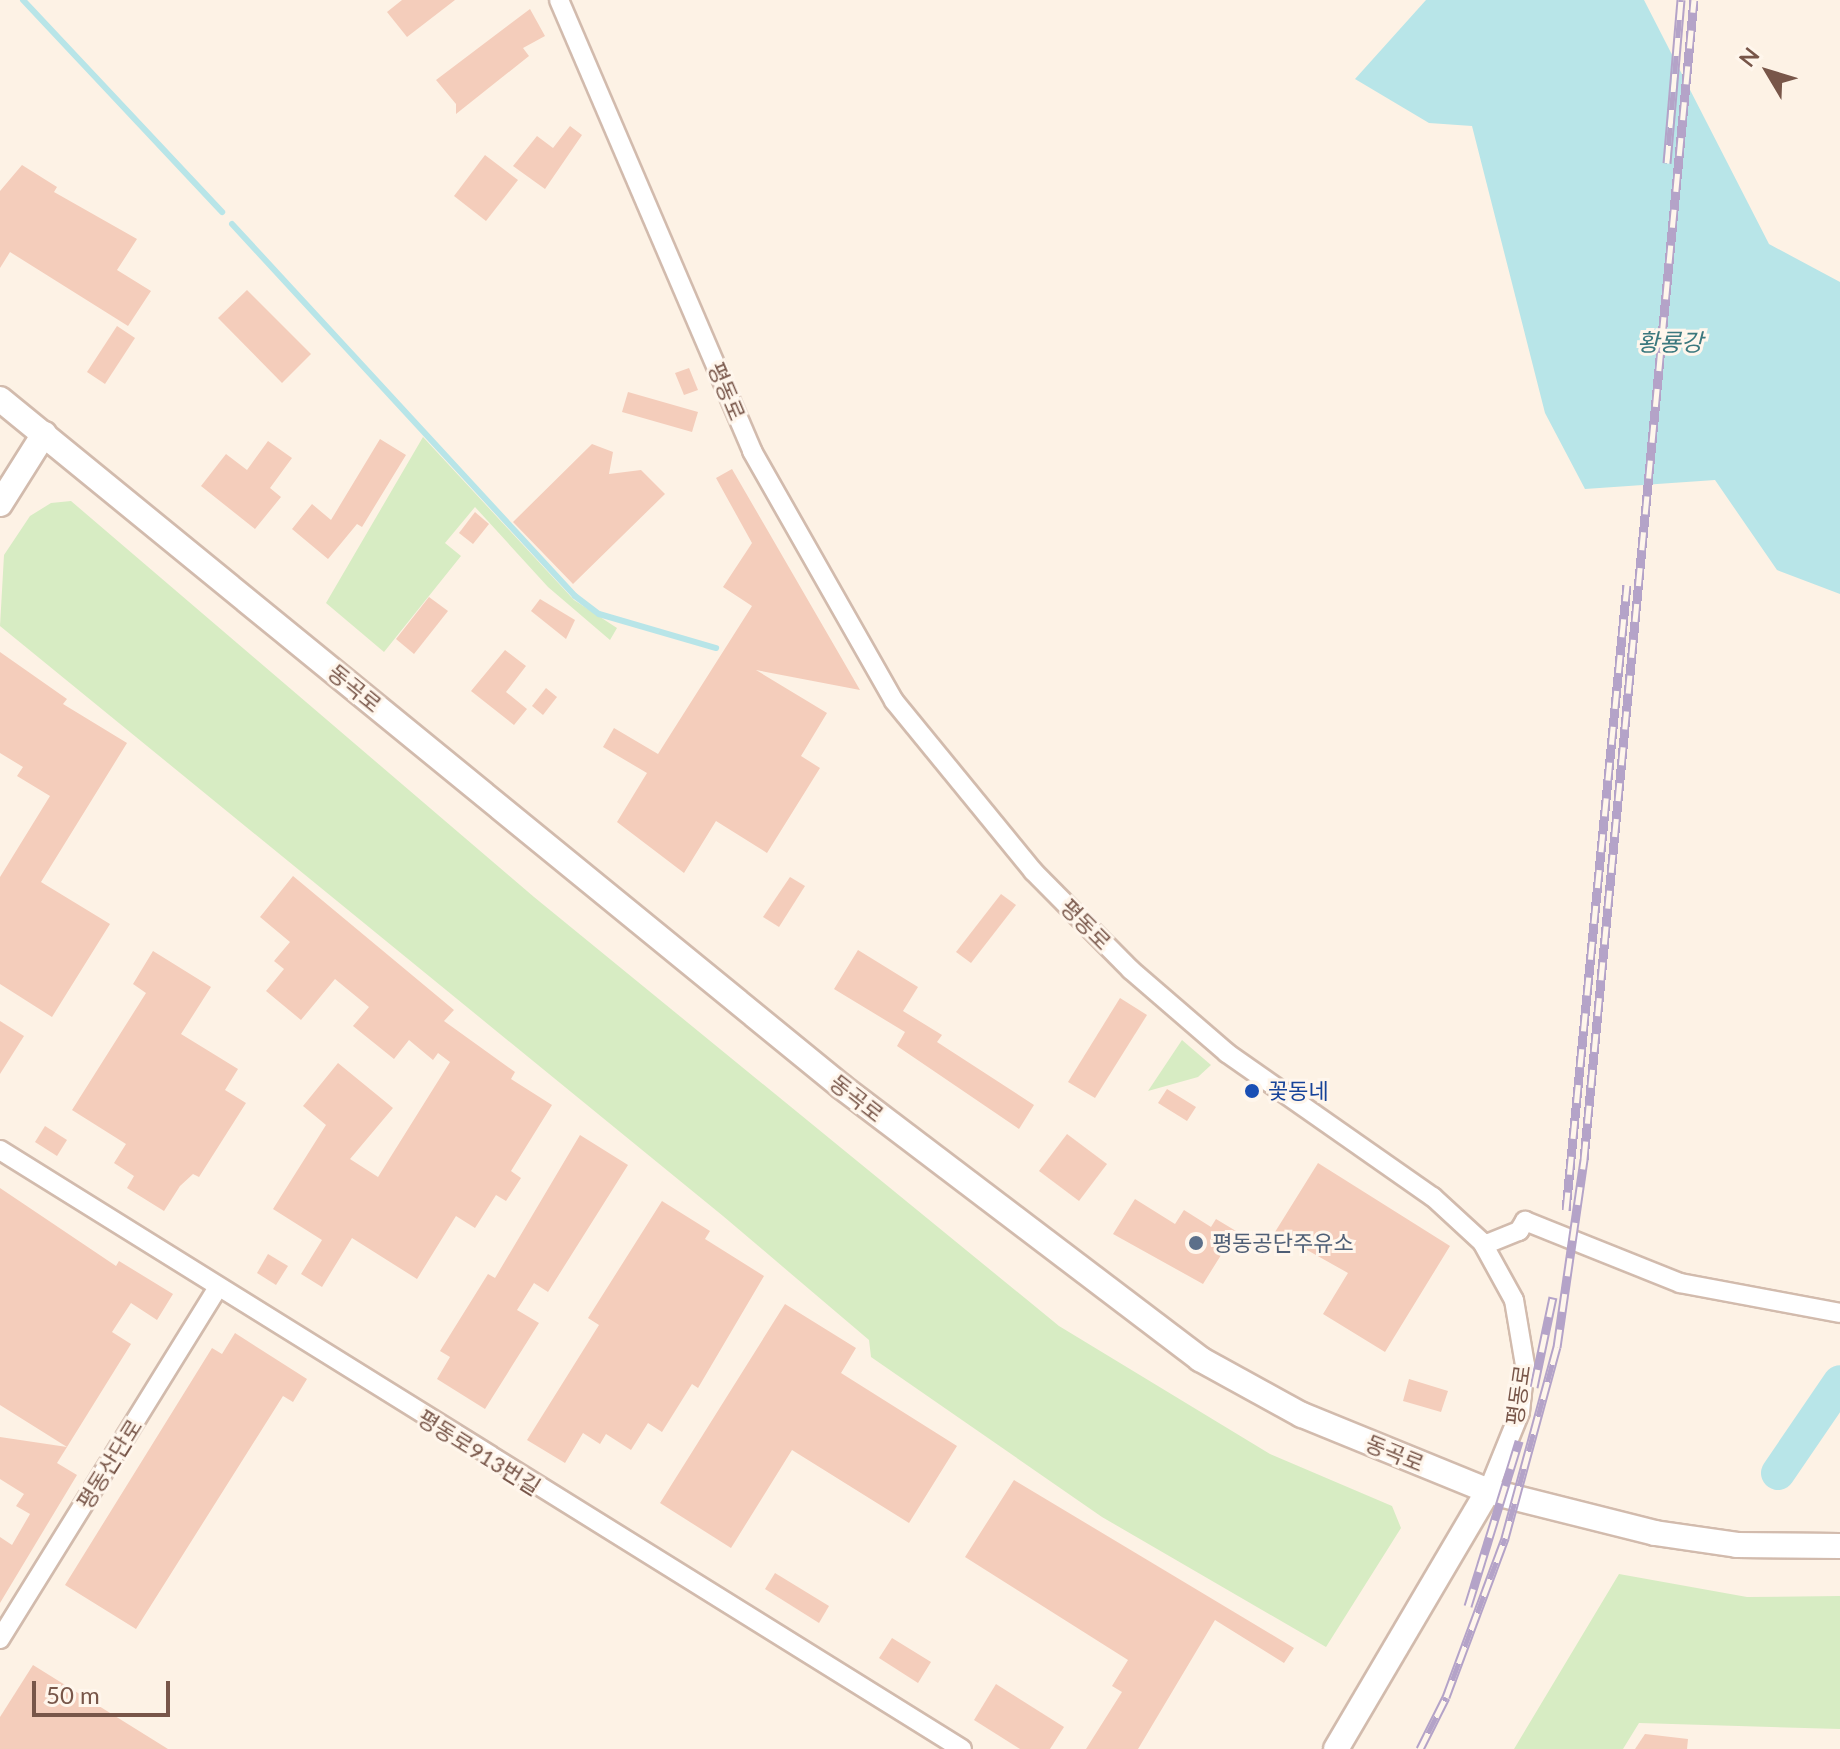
<!DOCTYPE html>
<html>
<head>
<meta charset="utf-8">
<style>
	body { margin:0 }
	#map { position:relative; width:1840px; height:1749px; overflow:hidden; background:#fdf2e5; font-family:Lato,"Noto Sans KR",sans-serif }
	div>[style] { position:absolute }
	.green>* { inset:0; background:#d7ecc3 }
	.water>* { inset:0; background:#b8e5e8 }
	.stream>* { height:6px; margin:-3px; padding:0 3px; transform-origin:3px; border-radius:3px; background:#b8e5e8 }
	.river>* { height:34px; margin:-17px; padding:0 17px; transform-origin:17px; border-radius:17px; background:#b8e5e8 }
	.building>* { inset:0; background:#f4cdbb }
	.roads { filter:drop-shadow(2px 0 #d2bbad) drop-shadow(-2px 0 #d2bbad) drop-shadow(0 2px #d2bbad) drop-shadow(0 -2px #d2bbad) }
	.street>* { height:18px; margin:-9px; padding:0 9px; transform-origin:9px; border-radius:9px; background:#fff }
	.secondary>* { height:24px; margin:-12px; padding:0 12px; transform-origin:12px; border-radius:12px; background:#fff }
	.rail>* { height:9px; margin-top:-4.5px; transform-origin:0; background:repeating-linear-gradient(90deg,#fff6ec 0 18px,#b4a3c8 0 36px); box-sizing:border-box; border-block:2px solid #b4a3c8 }
	.dots>* { width:22px; height:22px; translate:-50% -50%; box-sizing:border-box; border:4px solid #fff6ec; border-radius:50% }
	span { translate:-50% -50%; white-space:nowrap; text-align:center; line-height:1.15; -webkit-text-stroke:6px #fff6ec; paint-order:stroke }
	.street-label { font-size:22px; color:#785649 }
	.transit-label { font-size:22px; color:#164399 }
	.left { translate:0 -50%; text-align:left }
	.service-label { font-size:22px; color:#4e5e75 }
	.water-label { font-size:24px; color:#3b787e; font-style:italic }
	.north { position:absolute; left:1728px; top:32px; width:80px; height:80px; -webkit-text-stroke:6px #fff6ec; paint-order:stroke; rotate:308deg; font-size:22px; font-weight:700; line-height:32px; text-align:center; color:#785649 }
	.north::after { content:''; display:block; margin:auto; width:28px; height:36px; background:#785649; clip-path:polygon(50% 0,100% 100%,50% 72%,0 100%) }
	.scale { position:absolute; left:32px; top:1681px; width:138px; height:36px; box-sizing:border-box; border:4px solid #785649; border-top:0; padding-left:10px; font-size:24px; line-height:28px; white-space:nowrap; color:#785649; -webkit-text-stroke:6px #fff6ec; paint-order:stroke }
</style>
</head>
<body>
<div id="map">
	<div class="green">
		<div style="clip-path:polygon(423px 437px,574px 600px,617px 628px,610px 640px,548px 587px,475px 507px,445px 543px,461px 556px,384px 652px,326px 603px)"></div>
		<div style="clip-path:polygon(71px 501px,534px 897px,1059px 1326px,1270px 1454px,1392px 1506px,1401px 1528px,1326px 1647px,1102px 1517px,871px 1357px,869px 1340px,723px 1216px,0 626px,4px 555px,30px 516px,51px 503px)"></div>
		<div style="clip-path:polygon(1182px 1040px,1211px 1065px,1198px 1077px,1148px 1091px)"></div>
		<div style="clip-path:polygon(1619px 1574px,1747px 1597px,1840px 1596px,1840px 1729px,1639px 1723px,1623px 1749px,1514px 1749px)"></div>
	</div>
	<div class="water">
		<div style="clip-path:polygon(1426px 0,1644px 0,1769px 244px,1840px 282px,1840px 594px,1777px 570px,1715px 480px,1585px 489px,1545px 413px,1472px 126px,1429px 123px,1355px 79px)"></div>
	</div>
	<div class="stream">
		<div style="left:23px;top:0;width:291px;rotate:46.8deg"></div>
		<div style="left:232px;top:224px;width:506px;rotate:47.32deg"></div>
		<div style="left:575px;top:596px;width:30px;rotate:37deg"></div>
		<div style="left:599px;top:614px;width:122px;rotate:16.2deg"></div>
	</div>
	<div class="river">
		<div style="left:1778px;top:1473px;width:110px;rotate:-55.7deg"></div>
	</div>
	<div class="building">
		<div style="clip-path:polygon(402px 0,455px 0,407px 37px,387px 12px)"></div>
		<div style="clip-path:polygon(530px 9px,545px 36px,523px 48px,529px 56px,456px 114px,456px 104px,436px 80px)"></div>
		<div style="clip-path:polygon(570px 126px,582px 135px,545px 189px,513px 166px,537px 136px,553px 148px)"></div>
		<div style="clip-path:polygon(485px 155px,518px 180px,486px 221px,454px 196px)"></div>
		<div style="clip-path:polygon(22px 165px,57px 187px,54px 192px,137px 239px,117px 270px,151px 291px,128px 326px,10px 252px,0 268px,0 191px)"></div>
		<div style="clip-path:polygon(247px 290px,311px 354px,282px 383px,218px 318px)"></div>
		<div style="clip-path:polygon(117px 326px,135px 338px,105px 384px,87px 372px)"></div>
		<div style="clip-path:polygon(689px 368px,698px 390px,684px 395px,675px 373px)"></div>
		<div style="clip-path:polygon(628px 392px,698px 412px,692px 432px,622px 412px)"></div>
		<div style="clip-path:polygon(380px 439px,406px 455px,362px 527px,357px 524px,328px 559px,292px 529px,312px 504px,331px 520px)"></div>
		<div style="clip-path:polygon(268px 441px,292px 458px,270px 488px,281px 497px,255px 529px,201px 486px,226px 454px,247px 470px)"></div>
		<div style="clip-path:polygon(592px 444px,613px 452px,609px 474px,641px 470px,665px 494px,573px 584px,513px 522px)"></div>
		<div style="clip-path:polygon(732px 469px,860px 690px,756px 670px,827px 713px,801px 756px,820px 768px,767px 853px,716px 821px,684px 873px,617px 822px,647px 773px,603px 747px,614px 728px,658px 754px,752px 606px,723px 587px,752px 543px,716px 478px)"></div>
		<div style="clip-path:polygon(475px 512px,489px 524px,473px 544px,459px 533px)"></div>
		<div style="clip-path:polygon(429px 597px,448px 611px,414px 654px,396px 639px)"></div>
		<div style="clip-path:polygon(540px 599px,575px 620px,566px 639px,531px 611px)"></div>
		<div style="clip-path:polygon(505px 650px,526px 666px,506px 692px,527px 709px,514px 725px,471px 691px)"></div>
		<div style="clip-path:polygon(0 652px,67px 699px,63px 704px,127px 743px,41px 882px,110px 924px,52px 1017px,0 984px,0 877px,50px 796px,17px 776px,23px 767px,0 753px)"></div>
		<div style="clip-path:polygon(546px 688px,557px 697px,543px 715px,532px 706px)"></div>
		<div style="clip-path:polygon(293px 876px,454px 1010px,444px 1021px,515px 1072px,511px 1079px,552px 1105px,511px 1171px,521px 1178px,506px 1201px,496px 1195px,475px 1228px,456px 1216px,417px 1279px,352px 1238px,322px 1287px,301px 1274px,322px 1240px,273px 1209px,326px 1125px,303px 1106px,338px 1063px,393px 1108px,350px 1159px,378px 1177px,450px 1062px,438px 1053px,433px 1060px,409px 1040px,394px 1059px,353px 1026px,369px 1007px,335px 979px,301px 1020px,266px 991px,284px 969px,274px 961px,290px 942px,260px 917px)"></div>
		<div style="clip-path:polygon(790px 877px,805px 886px,779px 927px,763px 917px)"></div>
		<div style="clip-path:polygon(1001px 894px,1016px 905px,971px 963px,956px 952px)"></div>
		<div style="clip-path:polygon(858px 950px,918px 987px,903px 1011px,942px 1035px,937px 1042px,1034px 1105px,1019px 1129px,897px 1046px,905px 1032px,834px 989px)"></div>
		<div style="clip-path:polygon(153px 951px,211px 987px,181px 1034px,238px 1069px,225px 1090px,246px 1103px,199px 1177px,193px 1174px,180px 1186px,164px 1211px,127px 1188px,134px 1176px,114px 1163px,126px 1144px,72px 1110px,146px 993px,133px 984px)"></div>
		<div style="clip-path:polygon(1120px 998px,1147px 1015px,1095px 1098px,1068px 1082px)"></div>
		<div style="clip-path:polygon(0 1021px,24px 1036px,0 1074px)"></div>
		<div style="clip-path:polygon(1167px 1089px,1196px 1107px,1187px 1121px,1158px 1103px)"></div>
		<div style="clip-path:polygon(45px 1126px,67px 1140px,57px 1156px,35px 1142px)"></div>
		<div style="clip-path:polygon(1067px 1134px,1107px 1164px,1079px 1201px,1039px 1171px)"></div>
		<div style="clip-path:polygon(580px 1135px,628px 1165px,548px 1292px,534px 1283px,517px 1310px,539px 1323px,485px 1409px,437px 1379px,450px 1357px,440px 1351px,488px 1274px,495px 1278px)"></div>
		<div style="clip-path:polygon(1318px 1163px,1450px 1246px,1385px 1352px,1323px 1314px,1348px 1273px,1275px 1232px)"></div>
		<div style="clip-path:polygon(0 1188px,116px 1266px,119px 1261px,173px 1294px,157px 1320px,131px 1303px,112px 1332px,131px 1344px,67px 1447px,0 1405px)"></div>
		<div style="clip-path:polygon(1135px 1199px,1175px 1224px,1184px 1210px,1211px 1227px,1216px 1219px,1236px 1231px,1203px 1284px,1113px 1234px)"></div>
		<div style="clip-path:polygon(662px 1201px,710px 1231px,705px 1239px,764px 1276px,698px 1388px,692px 1384px,662px 1432px,648px 1423px,631px 1450px,606px 1434px,600px 1444px,583px 1433px,565px 1463px,527px 1440px,599px 1325px,588px 1318px)"></div>
		<div style="clip-path:polygon(268px 1254px,288px 1266px,276px 1285px,257px 1273px)"></div>
		<div style="clip-path:polygon(785px 1304px,856px 1348px,841px 1373px,957px 1446px,909px 1523px,792px 1450px,731px 1548px,660px 1503px)"></div>
		<div style="clip-path:polygon(235px 1333px,307px 1379px,293px 1402px,283px 1396px,136px 1629px,65px 1585px,212px 1348px,222px 1354px)"></div>
		<div style="clip-path:polygon(1409px 1379px,1448px 1391px,1441px 1412px,1403px 1401px)"></div>
		<div style="clip-path:polygon(0 1437px,67px 1447px,57px 1463px,77px 1475px,0 1603px,0 1537px,12px 1545px,30px 1514px,16px 1506px,24px 1494px,0 1479px)"></div>
		<div style="clip-path:polygon(1014px 1480px,1294px 1648px,1284px 1663px,1215px 1620px,1138px 1749px,1086px 1749px,1122px 1692px,1112px 1686px,1128px 1660px,965px 1557px)"></div>
		<div style="clip-path:polygon(775px 1573px,829px 1606px,819px 1623px,765px 1589px)"></div>
		<div style="clip-path:polygon(892px 1638px,931px 1662px,918px 1683px,879px 1658px)"></div>
		<div style="clip-path:polygon(33px 1665px,168px 1749px,0 1749px,0 1717px)"></div>
		<div style="clip-path:polygon(996px 1684px,1064px 1727px,1050px 1749px,1020px 1749px,974px 1720px)"></div>
		<div style="clip-path:polygon(1645px 1734px,1688px 1739px,1687px 1749px,1635px 1749px)"></div>
	</div>
	<div class="roads">
		<div class="street">
			<div style="left:559px;top:0;width:491px;rotate:66.8deg"></div>
			<div style="left:752px;top:451px;width:288px;rotate:60.4deg"></div>
			<div style="left:894px;top:701px;width:220px;rotate:50.7deg"></div>
			<div style="left:1033px;top:871px;width:139px;rotate:45.3deg"></div>
			<div style="left:1131px;top:970px;width:127px;rotate:40.8deg"></div>
			<div style="left:1227px;top:1053px;width:251px;rotate:35deg"></div>
			<div style="left:1433px;top:1197px;width:67px;rotate:42.6deg"></div>
			<div style="left:1482px;top:1242px;width:66px;rotate:61.1deg"></div>
			<div style="left:1514px;top:1300px;width:66px;rotate:80.4deg"></div>
			<div style="left:1525px;top:1365px;width:47px;rotate:96.1deg"></div>
			<div style="left:1520px;top:1412px;width:85px;rotate:112.1deg"></div>
			<div style="left:0;top:1150px;width:1133px;rotate:31.91deg"></div>
			<div style="left:1484px;top:1245px;width:38px;rotate:-22deg"></div>
			<div style="left:1519px;top:1231px;width:12px;rotate:-59deg"></div>
			<div style="left:1525px;top:1221px;width:167px;rotate:21.8deg"></div>
			<div style="left:1680px;top:1283px;width:163px;rotate:10.6deg"></div>
			<div style="left:0;top:1639px;width:412px;rotate:-58.2deg"></div>
		</div>
		<div class="secondary">
			<div style="left:0;top:399px;width:1087px;rotate:39.25deg"></div>
			<div style="left:842px;top:1087px;width:450px;rotate:37.2deg"></div>
			<div style="left:1200px;top:1359px;width:116px;rotate:28.8deg"></div>
			<div style="left:1302px;top:1415px;width:201px;rotate:22.2deg"></div>
			<div style="left:1488px;top:1491px;width:172px;rotate:14.1deg"></div>
			<div style="left:1655px;top:1533px;width:83px;rotate:8.3deg"></div>
			<div style="left:1737px;top:1545px;width:103px;rotate:0.6deg"></div>
			<div style="left:0;top:504px;width:83px;rotate:-57.8deg"></div>
			<div style="left:1336px;top:1749px;width:299px;rotate:-59.5deg"></div>
		</div>
	</div>
	<div class="rail">
		<div style="left:1667px;top:163px;width:164px;rotate:-85.1deg"></div>
		<div style="left:1566px;top:1210px;width:628px;rotate:-84.43deg"></div>
		<div style="left:1534px;top:1387px;width:92px;rotate:-78.1deg"></div>
		<div style="left:1468px;top:1606px;width:173px;rotate:-72.8deg"></div>
		<div style="left:1420px;top:1749px;width:58px;rotate:-63.4deg"></div>
		<div style="left:1446px;top:1697px;width:170px;rotate:-69.6deg"></div>
		<div style="left:1505px;top:1538px;width:198px;rotate:-74.8deg"></div>
		<div style="left:1557px;top:1347px;width:190px;rotate:-81.8deg"></div>
		<div style="left:1584px;top:1159px;width:1164px;rotate:-84.58deg"></div>
	</div>
	<div class="dots">
		<div style="left:1252px;top:1091px;background:#1a4fb4"></div>
		<div style="left:1196px;top:1243px;background:#5c6f8a"></div>
	</div>
	<div class="street-label">
		<span style="left:727px;top:391px;rotate:67deg">평동로</span>
		<span style="left:355px;top:688px;rotate:39deg">동곡로</span>
		<span style="left:1086px;top:924px;rotate:45deg">평동로</span>
		<span style="left:857px;top:1098px;rotate:38deg">동곡로</span>
		<span style="left:1518px;top:1395px;rotate:-82deg">평동로</span>
		<span style="left:479px;top:1452px;rotate:32deg">평동로913번길</span>
		<span style="left:1395px;top:1453px;rotate:22deg">동곡로</span>
		<span style="left:109px;top:1464px;rotate:-58deg">평동산단로</span>
	</div>
	<div class="transit-label">
		<span class="left" style="left:1268px;top:1091px">꽃동네</span>
	</div>
	<div class="service-label">
		<span class="left" style="left:1212px;top:1243px">평동공단주유소</span>
	</div>
	<div class="water-label">
		<span style="left:1670px;top:342px">황룡강</span>
	</div>
	<div class="north">N</div>
	<div class="scale">50 m</div>
</div>
</body>
</html>
